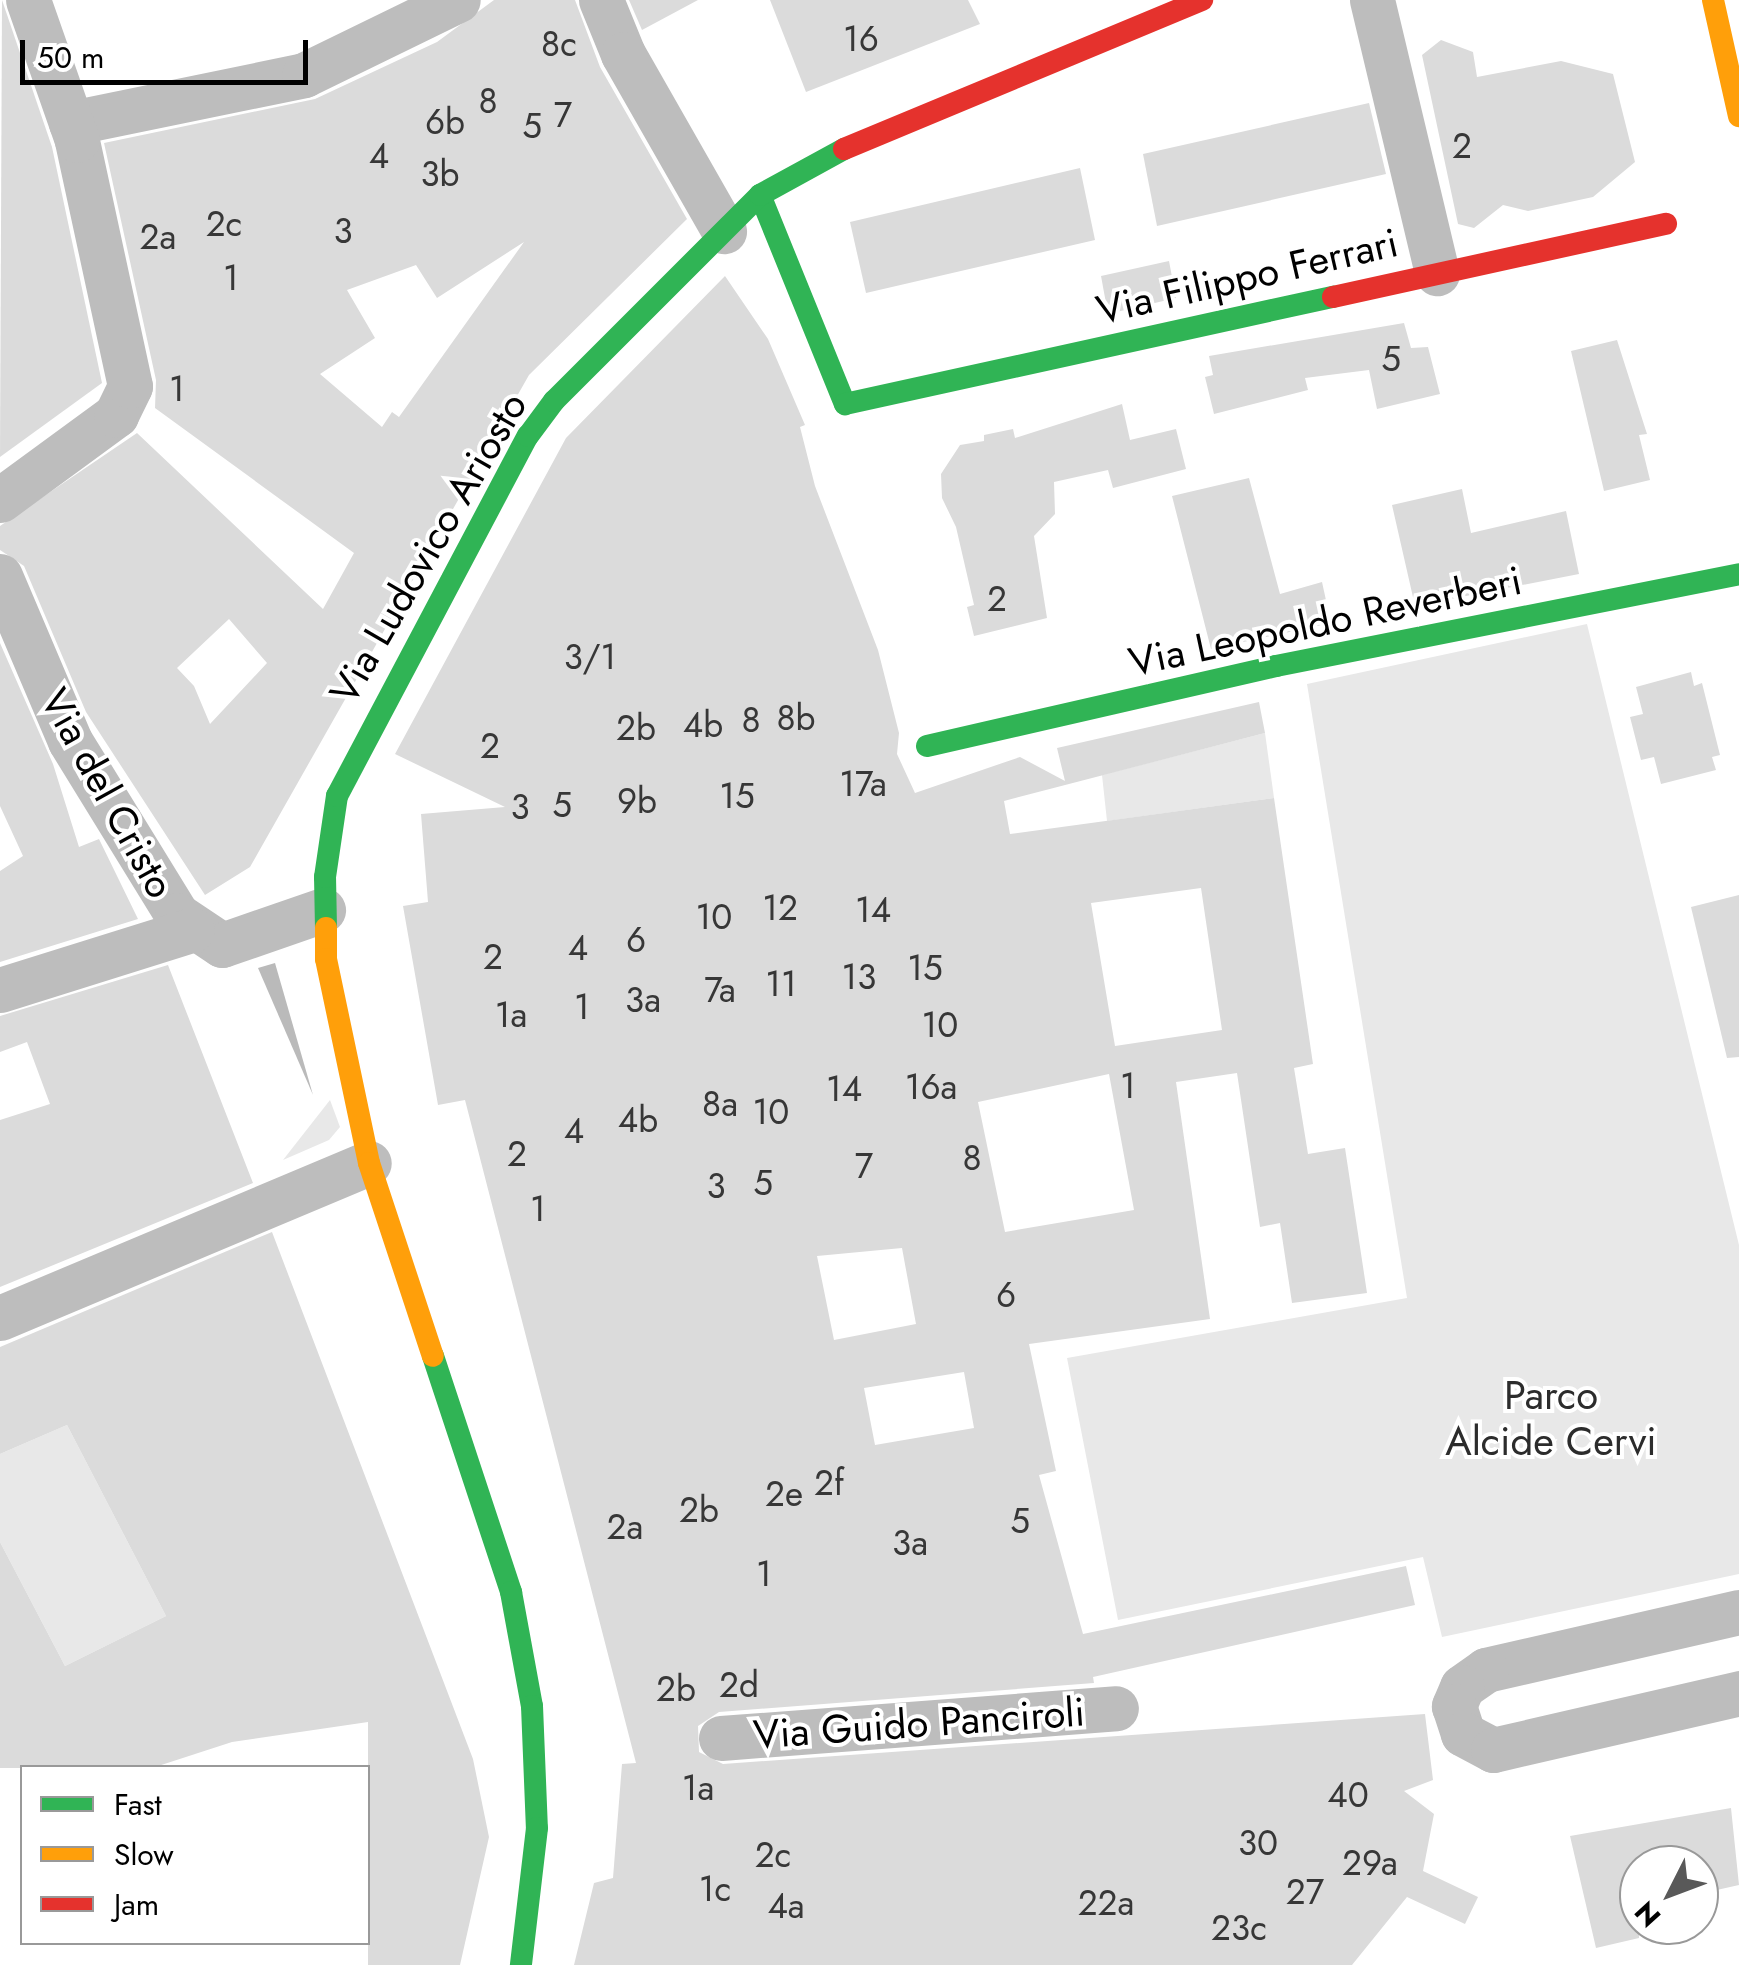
<!DOCTYPE html>
<html>
<head>
<meta charset="utf-8">
<style>
	body { margin:0 }
	#map { position:relative; width:1739px; height:1965px; overflow:hidden; background:#fff; font-family:Jost,sans-serif }
	div>[style] { position:absolute }
	.green>* { inset:0; background:#e8e8e8 }
	.water>* { inset:0; background:#bababa }
	.building>* { inset:0; background:#dbdbdb }
	.street>* { height:45px; margin:-22.5px; padding:0 22.5px; transform-origin:22.5px; border-radius:22.5px; background:#bdbdbd }
	.fast>* { height:22px; margin:-11px; padding:0 11px; transform-origin:11px; border-radius:11px; background:#30b455 }
	.slow>* { height:22px; margin:-11px; padding:0 11px; transform-origin:11px; border-radius:11px; background:#ff9f0a }
	.jam>* { height:22px; margin:-11px; padding:0 11px; transform-origin:11px; border-radius:11px; background:#e5322d }
	span { translate:-50% -50%; white-space:nowrap; text-align:center; line-height:1.15; -webkit-text-stroke:8px #fff; paint-order:stroke }
	.number-label { font-size:35px; color:#373737 }
	.number-label span { -webkit-text-stroke-width:0 }
	.street-label { font-size:40px; color:#000 }
	.park-label { font-size:40px; color:#2c2c2c }
	.legend { position:absolute; left:20px; top:1765px; width:350px; height:180px; box-sizing:border-box; background:#fff; border:2px solid #999; margin:0; padding:12px 18px; list-style:none; font-size:30px; color:#000 }
	.legend li { display:flex; align-items:center; gap:20px; height:50px }
	.legend b { width:50px; border:2px solid #999 }
	.north { position:absolute; left:1619px; top:1845px; width:100px; height:100px; box-sizing:border-box; background:#fff; border:2px solid #999; border-radius:50%; rotate:228deg; font-size:28px; font-weight:700; line-height:40px; text-align:center; color:#000 }
	.north::after { content:''; display:block; margin:auto; width:35px; height:45px; background:#595959; clip-path:polygon(50% 0,100% 100%,50% 72%,0 100%) }
	.scale { position:absolute; left:20px; top:40px; width:288px; height:45px; box-sizing:border-box; border:5px solid #000; border-top:0; padding-left:12px; font-size:30px; line-height:35px; white-space:nowrap; color:#000; -webkit-text-stroke:8px #fff; paint-order:stroke }
</style>
</head>
<body>
<div id="map">
	<div class="green">
		<div style="clip-path:polygon(1587px 624px,1739px 1245px,1739px 1574px,1442px 1637px,1423px 1557px,1118px 1620px,1067px 1358px,1407px 1298px,1307px 684px)"></div>
		<div style="clip-path:polygon(1265px 733px,1274px 798px,1107px 821px,1102px 775px)"></div>
		<div style="clip-path:polygon(330px 1100px,340px 1127px,329px 1140px,283px 1160px)"></div>
		<div style="clip-path:polygon(67px 1425px,166px 1616px,65px 1666px,0 1542px,0 1454px)"></div>
	</div>
	<div class="water">
		<div style="clip-path:polygon(275px 963px,313px 1095px,258px 968px)"></div>
	</div>
	<div class="building">
		<div style="clip-path:polygon(2px 0,52px 147px,102px 383px,0 457px)"></div>
		<div style="clip-path:polygon(evenodd,494px 0,575px 0,600px 67px,687px 219px,529px 375px,250px 867px,205px 895px,86px 712px,24px 566px,0 550px,0 526px,137px 433px,323px 609px,354px 553px,155px 408px,156px 380px,104px 143px,315px 99px,437px 42px,494px 0,524px 242px,399px 417px,392px 412px,382px 427px,320px 374px,375px 338px,347px 290px,416px 265px,437px 298px,524px 242px,494px 0,229px 619px,267px 663px,210px 724px,194px 686px,177px 668px,229px 619px)"></div>
		<div style="clip-path:polygon(629px 0,698px 0,642px 30px)"></div>
		<div style="clip-path:polygon(770px 0,968px 0,980px 24px,806px 92px)"></div>
		<div style="clip-path:polygon(1441px 40px,1473px 52px,1477px 77px,1561px 61px,1613px 74px,1635px 162px,1593px 197px,1528px 211px,1503px 205px,1474px 228px,1458px 224px,1422px 55px)"></div>
		<div style="clip-path:polygon(1369px 103px,1386px 174px,1157px 226px,1143px 154px)"></div>
		<div style="clip-path:polygon(1080px 168px,1095px 240px,866px 293px,850px 222px)"></div>
		<div style="clip-path:polygon(1169px 261px,1176px 298px,1108px 314px,1101px 276px)"></div>
		<div style="clip-path:polygon(evenodd,725px 276px,768px 339px,805px 425px,800px 427px,815px 486px,878px 650px,899px 733px,897px 754px,915px 793px,1020px 757px,1065px 781px,1057px 748px,1259px 702px,1265px 733px,1004px 801px,1010px 834px,1274px 798px,1313px 1064px,1294px 1068px,1308px 1154px,1345px 1148px,1367px 1293px,1292px 1303px,1280px 1223px,1260px 1227px,1237px 1073px,1176px 1082px,1210px 1319px,1029px 1344px,1056px 1471px,1039px 1475px,1083px 1634px,1406px 1566px,1415px 1605px,1093px 1677px,1094px 1683px,719px 1712px,698px 1726px,699px 1752px,723px 1764px,1425px 1714px,1433px 1780px,1404px 1791px,1434px 1814px,1423px 1871px,1478px 1897px,1465px 1924px,1407px 1897px,1352px 1965px,574px 1965px,594px 1883px,613px 1878px,622px 1764px,636px 1763px,465px 1100px,438px 1105px,403px 906px,428px 902px,421px 814px,505px 807px,395px 754px,566px 438px,725px 276px,1201px 888px,1222px 1030px,1115px 1046px,1091px 903px,1201px 888px,725px 276px,1109px 1074px,1134px 1210px,1005px 1232px,978px 1102px,1109px 1074px,725px 276px,902px 1248px,916px 1324px,834px 1340px,817px 1256px,902px 1248px,725px 276px,964px 1372px,974px 1428px,875px 1445px,864px 1388px,964px 1372px)"></div>
		<div style="clip-path:polygon(1404px 323px,1411px 348px,1428px 347px,1440px 394px,1377px 409px,1369px 370px,1305px 378px,1308px 390px,1214px 414px,1205px 377px,1213px 375px,1209px 356px)"></div>
		<div style="clip-path:polygon(1617px 340px,1647px 434px,1639px 435px,1650px 480px,1604px 491px,1571px 351px)"></div>
		<div style="clip-path:polygon(1122px 404px,1130px 440px,1176px 429px,1186px 469px,1113px 488px,1108px 470px,1054px 482px,1055px 514px,1034px 536px,1047px 618px,974px 636px,967px 607px,974px 605px,956px 527px,942px 498px,941px 474px,960px 445px,984px 441px,984px 435px,1013px 429px,1015px 438px)"></div>
		<div style="clip-path:polygon(1249px 478px,1280px 594px,1322px 582px,1331px 623px,1211px 649px,1172px 496px)"></div>
		<div style="clip-path:polygon(1462px 489px,1471px 533px,1566px 511px,1579px 574px,1415px 606px,1392px 505px)"></div>
		<div style="clip-path:polygon(0 643px,53px 764px,79px 847px,99px 839px,138px 919px,0 962px,0 871px,23px 856px,0 806px)"></div>
		<div style="clip-path:polygon(1691px 672px,1694px 686px,1702px 683px,1720px 755px,1712px 757px,1716px 770px,1661px 784px,1654px 757px,1641px 760px,1630px 717px,1643px 714px,1636px 687px)"></div>
		<div style="clip-path:polygon(1739px 895px,1739px 1057px,1727px 1058px,1691px 907px)"></div>
		<div style="clip-path:polygon(168px 965px,253px 1183px,0 1287px,0 1120px,50px 1104px,27px 1042px,0 1052px,0 1016px)"></div>
		<div style="clip-path:polygon(272px 1232px,473px 1759px,489px 1837px,460px 1965px,368px 1965px,368px 1722px,232px 1742px,152px 1768px,0 1768px,0 1542px,65px 1666px,166px 1616px,67px 1425px,0 1454px,0 1347px)"></div>
		<div style="clip-path:polygon(1731px 1808px,1739px 1885px,1699px 1894px,1699px 1865px,1639px 1865px,1639px 1938px,1596px 1948px,1570px 1836px)"></div>
	</div>
	<div class="street">
		<div style="left:601px;top:0;width:58px;rotate:67.8deg"></div>
		<div style="left:623px;top:54px;width:204px;rotate:60.3deg"></div>
		<div style="left:1372px;top:0;width:281px;rotate:76.6deg"></div>
		<div style="left:71px;top:123px;width:238px;rotate:-11.6deg"></div>
		<div style="left:304px;top:75px;width:171px;rotate:-26deg"></div>
		<div style="left:0;top:500px;width:144px;rotate:-36.2deg"></div>
		<div style="left:116px;top:415px;width:32px;rotate:-64deg"></div>
		<div style="left:130px;top:386px;width:252px;rotate:-102.2deg"></div>
		<div style="left:77px;top:140px;width:148px;rotate:-109.3deg"></div>
		<div style="left:0;top:576px;width:179px;rotate:67deg"></div>
		<div style="left:70px;top:741px;width:204px;rotate:58.4deg"></div>
		<div style="left:177px;top:915px;width:54px;rotate:33.7deg"></div>
		<div style="left:222px;top:945px;width:107px;rotate:-19.1deg"></div>
		<div style="left:0;top:990px;width:201px;rotate:-17.4deg"></div>
		<div style="left:0;top:1318px;width:400px;rotate:-22.8deg"></div>
		<div style="left:1739px;top:1612px;width:260px;rotate:167.1deg"></div>
		<div style="left:1486px;top:1670px;width:29px;rotate:145deg"></div>
		<div style="left:1462px;top:1687px;width:21px;rotate:113deg"></div>
		<div style="left:1454px;top:1706px;width:29px;rotate:72deg"></div>
		<div style="left:1463px;top:1734px;width:34px;rotate:28deg"></div>
		<div style="left:1493px;top:1750px;width:253px;rotate:-13deg"></div>
		<div style="left:721px;top:1738px;width:396px;rotate:-4.3deg"></div>
	</div>
	<div class="fast">
		<div style="left:760px;top:195px;width:226px;rotate:67.9deg"></div>
		<div style="left:845px;top:404px;width:500px;rotate:-12.4deg"></div>
		<div style="left:927px;top:746px;width:358px;rotate:-12.9deg"></div>
		<div style="left:1276px;top:666px;width:472px;rotate:-11.2deg"></div>
		<div style="left:326px;top:928px;width:51px;rotate:-91.1deg"></div>
		<div style="left:325px;top:877px;width:82px;rotate:-81.6deg"></div>
		<div style="left:337px;top:796px;width:408px;rotate:-62.1deg"></div>
		<div style="left:528px;top:436px;width:44px;rotate:-53.4deg"></div>
		<div style="left:554px;top:401px;width:291px;rotate:-45deg"></div>
		<div style="left:760px;top:195px;width:96px;rotate:-28.7deg"></div>
		<div style="left:433px;top:1356px;width:249px;rotate:71.7deg"></div>
		<div style="left:511px;top:1592px;width:116px;rotate:79.6deg"></div>
		<div style="left:532px;top:1706px;width:122px;rotate:87.7deg"></div>
		<div style="left:537px;top:1828px;width:138px;rotate:96.7deg"></div>
	</div>
	<div class="slow">
		<div style="left:1713px;top:0;width:119px;rotate:77.4deg"></div>
		<div style="left:326px;top:928px;width:31px;rotate:90deg"></div>
		<div style="left:326px;top:959px;width:208px;rotate:78.1deg"></div>
		<div style="left:369px;top:1163px;width:203px;rotate:71.7deg"></div>
	</div>
	<div class="jam">
		<div style="left:844px;top:149px;width:388px;rotate:-22.6deg"></div>
		<div style="left:1333px;top:297px;width:341px;rotate:-12.4deg"></div>
	</div>
	<div class="number-label">
		<span style="left:861px;top:39px">16</span>
		<span style="left:559px;top:44px">8c</span>
		<span style="left:488px;top:101px">8</span>
		<span style="left:563px;top:115px">7</span>
		<span style="left:445px;top:122px">6b</span>
		<span style="left:532px;top:126px">5</span>
		<span style="left:1462px;top:146px">2</span>
		<span style="left:379px;top:156px">4</span>
		<span style="left:440px;top:174px">3b</span>
		<span style="left:224px;top:224px">2c</span>
		<span style="left:343px;top:231px">3</span>
		<span style="left:158px;top:237px">2a</span>
		<span style="left:231px;top:278px">1</span>
		<span style="left:1391px;top:359px">5</span>
		<span style="left:177px;top:389px">1</span>
		<span style="left:997px;top:599px">2</span>
		<span style="left:590px;top:657px">3/1</span>
		<span style="left:796px;top:718px">8b</span>
		<span style="left:751px;top:720px">8</span>
		<span style="left:703px;top:725px">4b</span>
		<span style="left:636px;top:728px">2b</span>
		<span style="left:490px;top:746px">2</span>
		<span style="left:863px;top:784px">17a</span>
		<span style="left:737px;top:796px">15</span>
		<span style="left:637px;top:801px">9b</span>
		<span style="left:562px;top:805px">5</span>
		<span style="left:520px;top:807px">3</span>
		<span style="left:780px;top:908px">12</span>
		<span style="left:873px;top:910px">14</span>
		<span style="left:714px;top:917px">10</span>
		<span style="left:636px;top:940px">6</span>
		<span style="left:578px;top:948px">4</span>
		<span style="left:493px;top:957px">2</span>
		<span style="left:925px;top:968px">15</span>
		<span style="left:859px;top:977px">13</span>
		<span style="left:781px;top:984px">11</span>
		<span style="left:720px;top:990px">7a</span>
		<span style="left:643px;top:1000px">3a</span>
		<span style="left:582px;top:1007px">1</span>
		<span style="left:511px;top:1015px">1a</span>
		<span style="left:940px;top:1025px">10</span>
		<span style="left:1128px;top:1086px">1</span>
		<span style="left:931px;top:1087px">16a</span>
		<span style="left:844px;top:1089px">14</span>
		<span style="left:720px;top:1104px">8a</span>
		<span style="left:771px;top:1112px">10</span>
		<span style="left:638px;top:1120px">4b</span>
		<span style="left:574px;top:1131px">4</span>
		<span style="left:517px;top:1154px">2</span>
		<span style="left:972px;top:1158px">8</span>
		<span style="left:864px;top:1166px">7</span>
		<span style="left:763px;top:1183px">5</span>
		<span style="left:716px;top:1186px">3</span>
		<span style="left:538px;top:1209px">1</span>
		<span style="left:1006px;top:1295px">6</span>
		<span style="left:829px;top:1483px">2f</span>
		<span style="left:784px;top:1494px">2e</span>
		<span style="left:699px;top:1510px">2b</span>
		<span style="left:1020px;top:1521px">5</span>
		<span style="left:625px;top:1527px">2a</span>
		<span style="left:910px;top:1543px">3a</span>
		<span style="left:764px;top:1574px">1</span>
		<span style="left:739px;top:1685px">2d</span>
		<span style="left:676px;top:1689px">2b</span>
		<span style="left:698px;top:1788px">1a</span>
		<span style="left:1348px;top:1795px">40</span>
		<span style="left:1258px;top:1843px">30</span>
		<span style="left:773px;top:1855px">2c</span>
		<span style="left:1370px;top:1863px">29a</span>
		<span style="left:715px;top:1889px">1c</span>
		<span style="left:1305px;top:1892px">27</span>
		<span style="left:1106px;top:1903px">22a</span>
		<span style="left:786px;top:1906px">4a</span>
		<span style="left:1239px;top:1928px">23c</span>
	</div>
	<div class="street-label">
		<span style="left:1247px;top:276px;rotate:-13deg">Via Filippo Ferrari</span>
		<span style="left:428px;top:548px;rotate:-60deg">Via Ludovico Ariosto</span>
		<span style="left:1325px;top:621px;rotate:-12deg">Via Leopoldo Reverberi</span>
		<span style="left:108px;top:793px;rotate:61deg">Via del Cristo</span>
		<span style="left:919px;top:1723px;rotate:-4deg">Via Guido Panciroli</span>
	</div>
	<div class="park-label">
		<span style="left:1551px;top:1418px">Parco<br>Alcide Cervi</span>
	</div>
	<ul class="legend">
	<li><b style="height:12px;background:#30b455"></b>Fast</li>
	<li><b style="height:12px;background:#ff9f0a"></b>Slow</li>
	<li><b style="height:12px;background:#e5322d"></b>Jam</li>
	</ul>
	<div class="north">N</div>
	<div class="scale">50 m</div>
</div>
</body>
</html>
